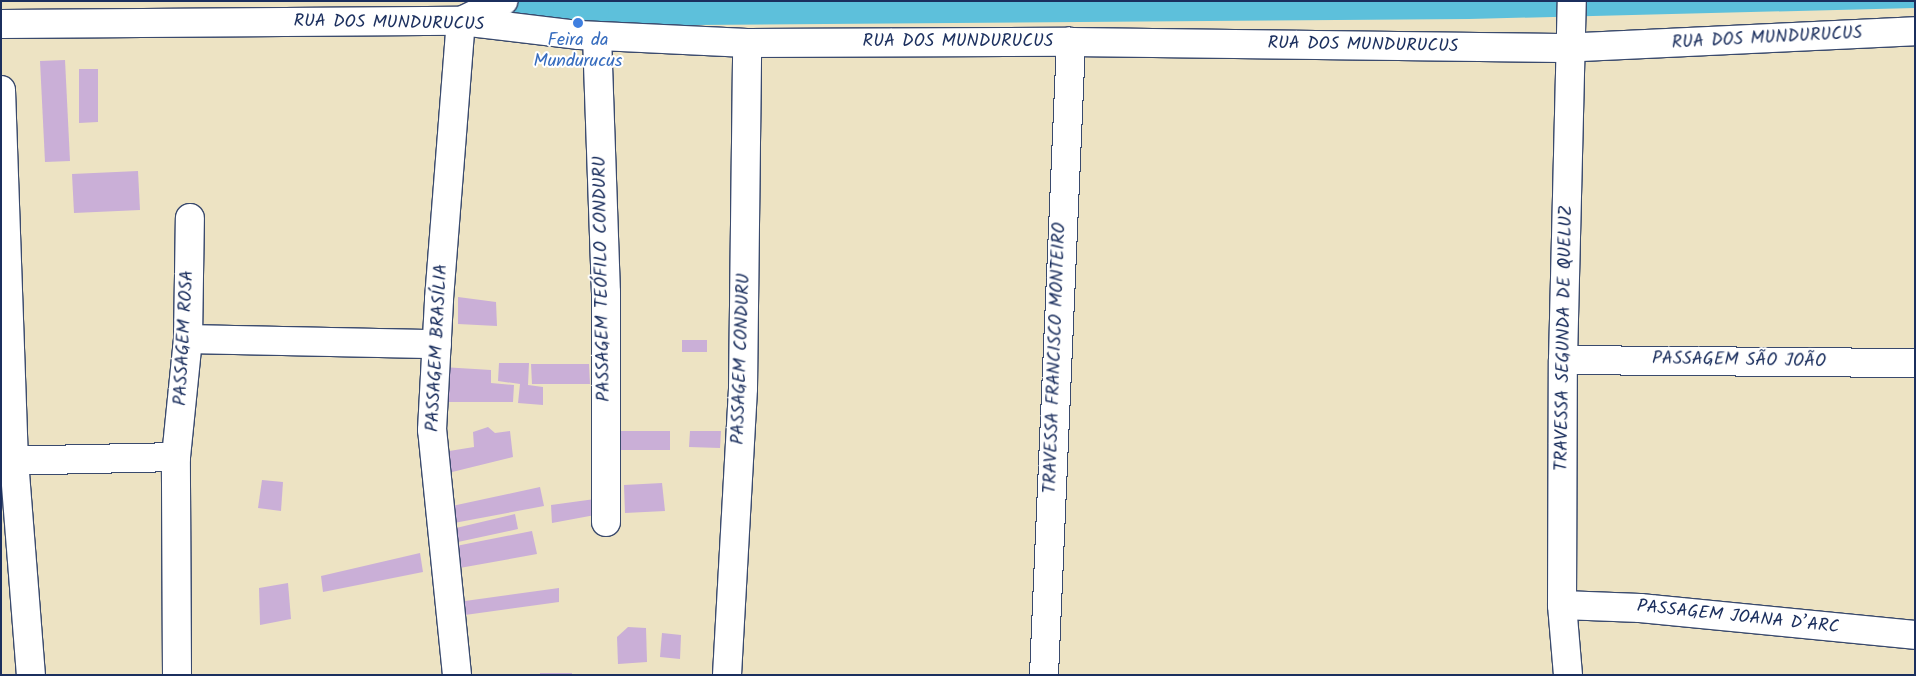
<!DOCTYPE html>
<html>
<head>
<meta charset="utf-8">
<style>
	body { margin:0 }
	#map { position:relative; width:1916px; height:676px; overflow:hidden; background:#ede3c3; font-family:Kalam,sans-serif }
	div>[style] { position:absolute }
	.water>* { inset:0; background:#5dc0db }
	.canal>* { height:29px; margin:-14.5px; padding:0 14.5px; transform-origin:14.5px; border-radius:14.5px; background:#5dc0db }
	.building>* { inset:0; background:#caafd7 }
	.roads { filter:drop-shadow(1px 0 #3a4a6d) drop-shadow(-1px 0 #3a4a6d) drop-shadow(0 1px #3a4a6d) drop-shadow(0 -1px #3a4a6d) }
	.minor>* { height:28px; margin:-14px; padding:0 14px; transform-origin:14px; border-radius:14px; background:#fff }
	.dots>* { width:14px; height:14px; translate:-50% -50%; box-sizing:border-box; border:2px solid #fff; border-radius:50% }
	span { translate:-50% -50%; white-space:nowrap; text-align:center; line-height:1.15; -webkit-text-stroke:4px #fff; paint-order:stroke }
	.street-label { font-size:18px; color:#1b2f5e }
	.shop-label { font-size:18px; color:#366cbe }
	.frame { position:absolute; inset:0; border:2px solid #1b2f5e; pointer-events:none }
</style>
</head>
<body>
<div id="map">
	<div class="water">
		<div style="clip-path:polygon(558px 1px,1915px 1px,1915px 8px,1469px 19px,556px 26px,554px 6px)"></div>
	</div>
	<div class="canal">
		<div style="left:481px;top:19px;width:87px;rotate:-6.6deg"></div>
		<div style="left:567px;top:9px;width:27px"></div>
	</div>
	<div class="building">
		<div style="clip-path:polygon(65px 60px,70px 161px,45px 162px,40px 61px)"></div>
		<div style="clip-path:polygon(79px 69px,98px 69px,98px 122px,79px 123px)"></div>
		<div style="clip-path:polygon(138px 171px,140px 210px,74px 213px,72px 174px)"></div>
		<div style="clip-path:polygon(458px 297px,496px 302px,497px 326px,458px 324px)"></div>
		<div style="clip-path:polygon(682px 340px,707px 340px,707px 352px,682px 352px)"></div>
		<div style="clip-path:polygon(499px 363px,529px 363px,528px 385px,543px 387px,543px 405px,518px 403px,520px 384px,498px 381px)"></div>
		<div style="clip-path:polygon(531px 364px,589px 364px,590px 384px,532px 384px)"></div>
		<div style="clip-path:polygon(442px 367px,491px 370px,491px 383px,514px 385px,513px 402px,444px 402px)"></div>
		<div style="clip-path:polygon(488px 427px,495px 433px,510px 431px,513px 457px,444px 474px,443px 452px,474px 447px,473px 432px)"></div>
		<div style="clip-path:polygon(610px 431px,670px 431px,670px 450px,608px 450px)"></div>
		<div style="clip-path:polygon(690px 431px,721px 431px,720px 448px,689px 447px)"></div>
		<div style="clip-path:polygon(262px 480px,283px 482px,281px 511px,258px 508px)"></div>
		<div style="clip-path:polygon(662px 483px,665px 511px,625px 513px,624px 485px)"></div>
		<div style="clip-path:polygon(540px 487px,544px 506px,454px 523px,452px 506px)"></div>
		<div style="clip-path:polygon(595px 499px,595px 515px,552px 523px,551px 505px)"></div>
		<div style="clip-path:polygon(515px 514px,518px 529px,458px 542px,456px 528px)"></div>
		<div style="clip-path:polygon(532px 531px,537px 554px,454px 569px,451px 547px)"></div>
		<div style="clip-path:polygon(420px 553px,423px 572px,323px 592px,321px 576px)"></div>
		<div style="clip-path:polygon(288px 583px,291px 619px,260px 625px,259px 588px)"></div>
		<div style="clip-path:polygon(559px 588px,559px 602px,465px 615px,465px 601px)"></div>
		<div style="clip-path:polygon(628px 627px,646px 628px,647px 662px,618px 664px,617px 637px)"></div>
		<div style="clip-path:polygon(662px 633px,681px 635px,680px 659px,660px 657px)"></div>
		<div style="clip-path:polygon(540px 673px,572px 673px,572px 675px,540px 675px)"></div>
	</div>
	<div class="roads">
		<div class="minor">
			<div style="left:461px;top:21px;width:47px;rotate:-25.5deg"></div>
			<div style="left:1px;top:24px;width:460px;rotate:-0.4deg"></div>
			<div style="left:461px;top:21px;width:119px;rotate:6.8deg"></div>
			<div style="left:579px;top:35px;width:168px;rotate:2.7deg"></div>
			<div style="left:747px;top:43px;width:324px;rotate:-0.2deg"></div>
			<div style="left:1071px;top:42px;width:490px;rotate:0.7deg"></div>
			<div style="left:1561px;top:48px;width:354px;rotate:-2.7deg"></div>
			<div style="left:597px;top:36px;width:257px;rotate:88deg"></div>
			<div style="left:606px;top:293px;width:229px;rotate:90deg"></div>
			<div style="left:1px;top:90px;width:370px;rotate:88deg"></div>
			<div style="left:14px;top:460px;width:216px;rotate:85.5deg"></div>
			<div style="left:188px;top:339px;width:249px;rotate:1.2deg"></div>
			<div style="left:1563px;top:360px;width:352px;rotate:0.5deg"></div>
			<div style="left:1px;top:461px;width:175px;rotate:-1.3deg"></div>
			<div style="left:1562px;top:605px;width:78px;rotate:2.2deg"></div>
			<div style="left:1640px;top:608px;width:276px;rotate:5.6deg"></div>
			<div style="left:177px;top:675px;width:218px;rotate:-90.3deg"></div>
			<div style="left:176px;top:457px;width:119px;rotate:-84.2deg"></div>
			<div style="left:188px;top:339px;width:121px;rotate:-89.1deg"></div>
			<div style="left:457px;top:675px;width:246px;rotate:-95.8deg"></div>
			<div style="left:432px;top:430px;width:131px;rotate:-86.9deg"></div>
			<div style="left:439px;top:299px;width:279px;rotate:-85.5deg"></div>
			<div style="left:727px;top:675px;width:287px;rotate:-86.8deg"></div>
			<div style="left:743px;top:388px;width:345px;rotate:-89.3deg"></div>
			<div style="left:1044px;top:675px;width:634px;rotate:-87.56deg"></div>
			<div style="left:1568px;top:675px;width:70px;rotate:-94.9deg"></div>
			<div style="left:1562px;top:605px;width:245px;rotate:-89.8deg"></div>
			<div style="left:1563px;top:360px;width:359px;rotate:-88.6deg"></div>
		</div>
	</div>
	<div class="dots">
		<div style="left:578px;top:23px;background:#3f7fe0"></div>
	</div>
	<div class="street-label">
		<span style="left:389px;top:24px;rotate:1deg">RUA DOS MUNDURUCUS</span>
		<span style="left:1767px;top:39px;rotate:-3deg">RUA DOS MUNDURUCUS</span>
		<span style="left:958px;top:42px">RUA DOS MUNDURUCUS</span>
		<span style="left:1363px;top:46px;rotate:1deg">RUA DOS MUNDURUCUS</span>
		<span style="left:603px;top:279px;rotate:-91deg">PASSAGEM TEÓFILO CONDURU</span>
		<span style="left:185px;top:338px;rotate:-87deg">PASSAGEM ROSA</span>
		<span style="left:1565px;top:338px;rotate:-89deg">TRAVESSA SEGUNDA DE QUELUZ</span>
		<span style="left:438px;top:348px;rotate:-87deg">PASSAGEM BRASÍLIA</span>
		<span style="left:1056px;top:358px;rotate:-88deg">TRAVESSA FRANCISCO MONTEIRO</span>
		<span style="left:742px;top:359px;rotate:-88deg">PASSAGEM CONDURU</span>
		<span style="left:1739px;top:361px;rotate:1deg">PASSAGEM SÃO JOÃO</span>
		<span style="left:1738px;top:618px;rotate:6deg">PASSAGEM JOANA D’ARC</span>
	</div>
	<div class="shop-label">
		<span style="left:578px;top:52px">Feira da<br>Mundurucus</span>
	</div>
	<div class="frame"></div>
</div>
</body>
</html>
